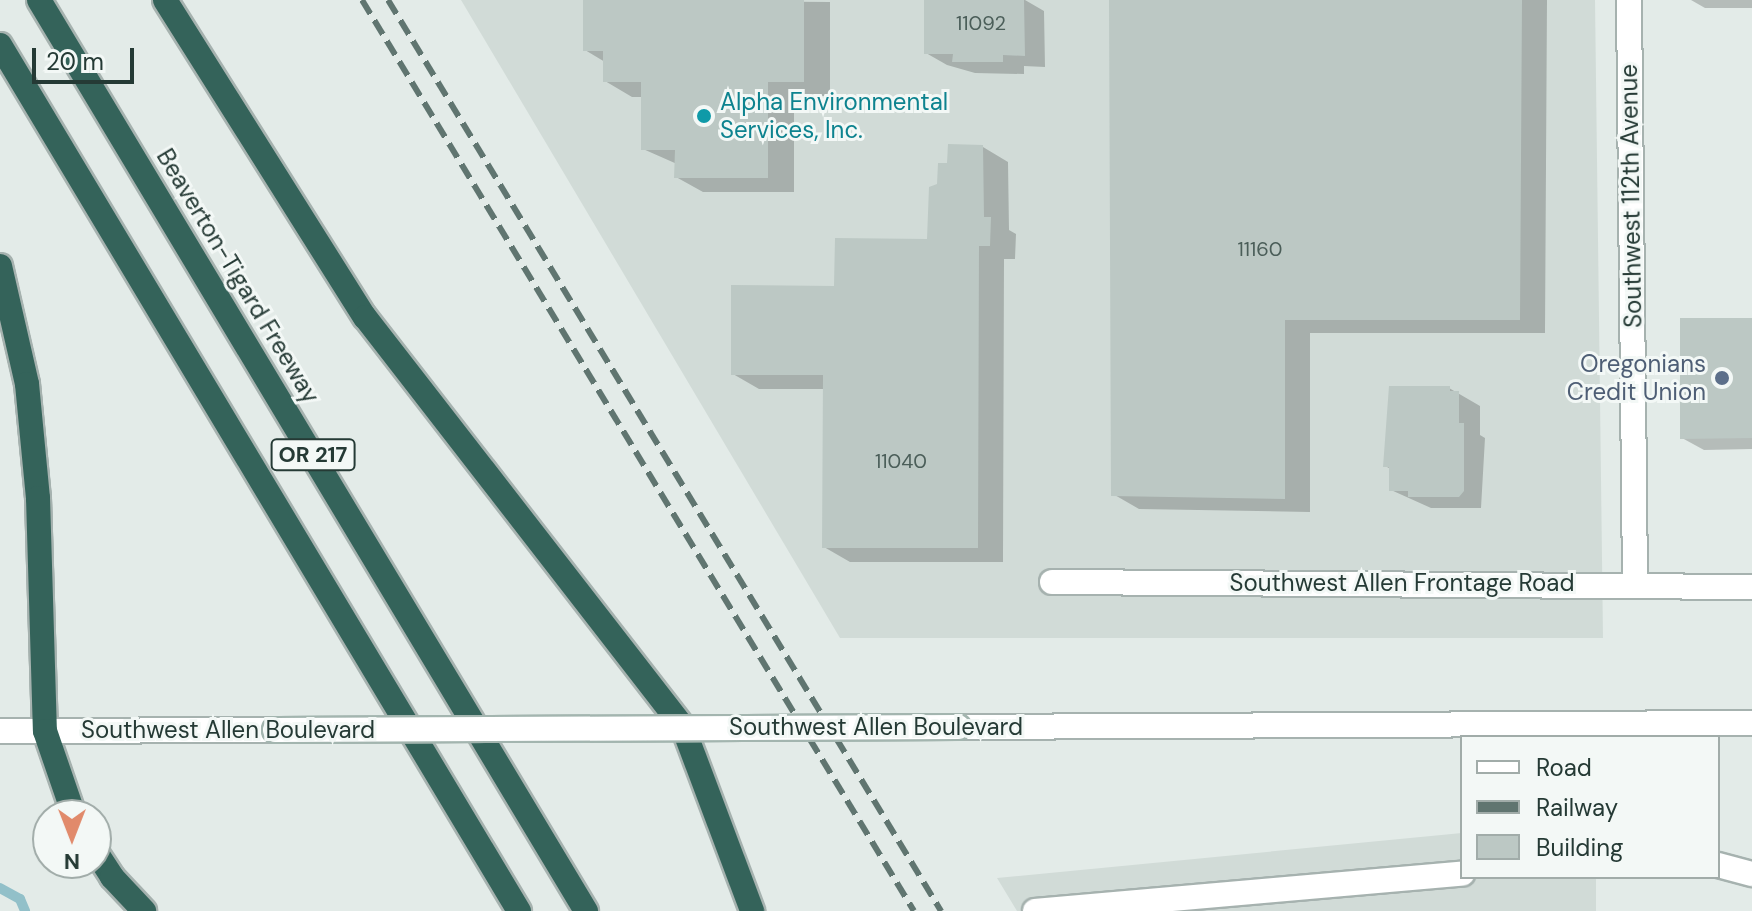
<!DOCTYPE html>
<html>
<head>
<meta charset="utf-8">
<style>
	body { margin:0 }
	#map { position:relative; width:1752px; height:911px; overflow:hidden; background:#e3ebe8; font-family:"DM Sans",sans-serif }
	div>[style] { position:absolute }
	.built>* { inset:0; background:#d1dbd7 }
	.shadow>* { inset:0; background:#0003 }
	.stream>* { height:10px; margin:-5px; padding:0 5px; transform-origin:5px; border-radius:5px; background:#92c0c9 }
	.building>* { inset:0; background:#bcc8c4 }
	.roads { filter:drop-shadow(2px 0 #a6b2af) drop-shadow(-2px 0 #a6b2af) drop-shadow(0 2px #a6b2af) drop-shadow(0 -2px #a6b2af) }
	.minor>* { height:24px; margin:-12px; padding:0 12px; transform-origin:12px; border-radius:12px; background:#fff }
	.secondary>* { height:24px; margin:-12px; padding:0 12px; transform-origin:12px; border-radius:12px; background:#fff }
	.motorway>* { height:24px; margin:-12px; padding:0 12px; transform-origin:12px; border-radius:12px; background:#34635a }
	.rail>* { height:6px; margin-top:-3px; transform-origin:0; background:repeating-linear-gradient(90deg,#607570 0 16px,transparent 0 24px) }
	.bridges { filter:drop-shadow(2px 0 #a3b5af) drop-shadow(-2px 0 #a3b5af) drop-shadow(0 2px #a3b5af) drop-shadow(0 -2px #a3b5af) }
	.secondary-bridge>* { height:24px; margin:-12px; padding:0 12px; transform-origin:12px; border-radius:12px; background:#fff }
	.dots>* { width:22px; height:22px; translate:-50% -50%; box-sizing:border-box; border:4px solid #f3f8f6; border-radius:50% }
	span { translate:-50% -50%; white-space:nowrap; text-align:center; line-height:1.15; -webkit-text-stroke:6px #f3f8f6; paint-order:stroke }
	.number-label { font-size:20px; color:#4b5e59 }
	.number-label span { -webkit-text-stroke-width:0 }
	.shield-label span { padding:2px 6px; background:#f3f8f6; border:2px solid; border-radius:6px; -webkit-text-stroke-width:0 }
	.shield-label { font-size:22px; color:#253a35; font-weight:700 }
	.culture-label { font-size:24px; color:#0d838f }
	.left { translate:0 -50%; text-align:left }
	.street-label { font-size:24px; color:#253a35 }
	.service-label { font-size:24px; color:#4e5e75 }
	.right { translate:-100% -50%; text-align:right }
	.legend { position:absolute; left:1460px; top:735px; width:260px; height:144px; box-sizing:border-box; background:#f3f8f6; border:2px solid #a1aca9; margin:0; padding:10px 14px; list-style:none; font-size:24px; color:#253a35 }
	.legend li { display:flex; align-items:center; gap:16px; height:40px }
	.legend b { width:40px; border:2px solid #a1aca9 }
	.north { position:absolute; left:32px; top:799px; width:80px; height:80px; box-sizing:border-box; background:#f3f8f6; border:2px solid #a1aca9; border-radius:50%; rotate:180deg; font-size:22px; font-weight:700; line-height:32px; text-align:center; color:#253a35 }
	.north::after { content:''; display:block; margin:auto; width:28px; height:36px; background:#e18a6b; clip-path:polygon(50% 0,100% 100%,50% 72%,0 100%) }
	.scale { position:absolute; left:32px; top:48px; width:102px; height:36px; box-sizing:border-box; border:4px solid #253a35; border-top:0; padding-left:10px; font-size:24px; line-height:28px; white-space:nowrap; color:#253a35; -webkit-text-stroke:6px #f3f8f6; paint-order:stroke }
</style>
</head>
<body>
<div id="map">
	<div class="built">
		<div style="clip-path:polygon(461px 0,1595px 0,1603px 638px,840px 638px)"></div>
		<div style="clip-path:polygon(1462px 833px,1462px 877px,1596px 877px,1596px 911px,1017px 911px,997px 878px)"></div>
	</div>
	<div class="shadow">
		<div style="clip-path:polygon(585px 0,830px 2px,830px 96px,794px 96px,794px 192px,703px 192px,676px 177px,677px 164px,643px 149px,643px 97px,632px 97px,605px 81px,605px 62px,585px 50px)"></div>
		<div style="clip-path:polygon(926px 0,1025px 0,1044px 11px,1045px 67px,1024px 66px,1024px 74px,975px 73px,947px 65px,926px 53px)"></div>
		<div style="clip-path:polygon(1111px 0,1547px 0,1545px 333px,1310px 333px,1310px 512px,1139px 509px,1113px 494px)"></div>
		<div style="clip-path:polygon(1691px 0,1752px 0,1752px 8px,1705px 8px)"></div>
		<div style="clip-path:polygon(983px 147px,1008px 162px,1009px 230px,1016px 234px,1015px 259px,1004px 259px,1003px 562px,850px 562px,824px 547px,825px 389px,759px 389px,733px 374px,836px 288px,929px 241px,939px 185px,949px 165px)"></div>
		<div style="clip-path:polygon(1752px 320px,1752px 449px,1704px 450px,1682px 438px)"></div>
		<div style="clip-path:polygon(1449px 388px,1480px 406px,1480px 435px,1485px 438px,1481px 508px,1431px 508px,1391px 490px,1391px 469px,1385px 466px)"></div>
	</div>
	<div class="stream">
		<div style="left:0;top:888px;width:23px;rotate:29deg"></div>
		<div style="left:20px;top:899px;width:13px;rotate:67deg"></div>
	</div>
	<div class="building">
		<div style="clip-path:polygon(583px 0,804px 0,804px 82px,768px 82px,768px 178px,674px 178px,675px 150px,641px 150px,641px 82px,603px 82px,603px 51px,583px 51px)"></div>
		<div style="clip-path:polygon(924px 0,1024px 0,1025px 56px,1003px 55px,1003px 62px,952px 62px,953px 54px,924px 54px)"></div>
		<div style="clip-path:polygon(1109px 0,1522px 0,1520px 320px,1285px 320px,1285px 499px,1111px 496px)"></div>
		<div style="clip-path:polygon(948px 144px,983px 145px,984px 217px,991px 217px,990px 246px,979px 246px,978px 548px,822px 548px,823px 375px,731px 375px,731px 285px,834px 286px,835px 238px,927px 239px,929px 187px,937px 184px,938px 163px,947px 163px)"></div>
		<div style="clip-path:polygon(1680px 318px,1752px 318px,1752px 438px,1680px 439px)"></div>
		<div style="clip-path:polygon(1389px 386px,1450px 386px,1450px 391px,1459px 391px,1459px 423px,1464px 423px,1464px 491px,1459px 497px,1408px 497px,1408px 491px,1389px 491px,1389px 467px,1383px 467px)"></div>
	</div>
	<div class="roads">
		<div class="minor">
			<div style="left:1629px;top:0;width:583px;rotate:89.41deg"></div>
			<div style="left:1052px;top:582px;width:700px;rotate:0.41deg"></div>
			<div style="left:1718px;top:865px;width:35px;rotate:15deg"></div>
			<div style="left:1035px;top:911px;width:429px;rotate:-5deg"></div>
		</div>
		<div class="secondary">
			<div style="left:958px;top:727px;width:794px;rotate:-0.29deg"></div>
			<div style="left:0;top:731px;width:275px;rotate:-0.2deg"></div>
		</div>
		<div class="motorway">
			<div style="left:39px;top:0;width:1063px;rotate:59.02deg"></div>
			<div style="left:165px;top:0;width:375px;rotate:57.8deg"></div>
			<div style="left:365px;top:317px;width:519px;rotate:52.2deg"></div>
			<div style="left:683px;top:727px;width:197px;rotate:69.4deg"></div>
			<div style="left:0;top:45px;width:1010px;rotate:59.07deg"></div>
			<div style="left:0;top:266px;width:121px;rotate:77.1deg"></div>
			<div style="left:27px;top:384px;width:115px;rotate:84.5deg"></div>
			<div style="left:38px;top:498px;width:233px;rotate:88.3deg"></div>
			<div style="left:45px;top:731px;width:89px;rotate:71deg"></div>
			<div style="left:96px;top:852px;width:30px;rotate:57deg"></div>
			<div style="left:112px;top:877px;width:47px;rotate:46.7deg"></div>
		</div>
	</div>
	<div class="rail">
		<div style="left:362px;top:0;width:1065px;rotate:58.79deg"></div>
		<div style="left:388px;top:0;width:1066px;rotate:58.74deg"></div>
	</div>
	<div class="bridges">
		<div class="secondary-bridge">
			<div style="left:275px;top:730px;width:683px;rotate:-0.25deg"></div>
		</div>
	</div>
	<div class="dots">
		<div style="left:704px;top:116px;background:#0f9aa8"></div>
		<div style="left:1722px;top:378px;background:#5c6f8a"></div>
	</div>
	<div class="number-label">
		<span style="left:981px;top:23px">11092</span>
		<span style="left:1260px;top:249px">11160</span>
		<span style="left:901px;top:461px">11040</span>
	</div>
	<div class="shield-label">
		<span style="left:313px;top:455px">OR 217</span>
	</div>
	<div class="culture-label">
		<span class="left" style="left:720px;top:116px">Alpha Environmental<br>Services, Inc.</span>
	</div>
	<div class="street-label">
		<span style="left:1631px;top:196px;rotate:-91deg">Southwest 112th Avenue</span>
		<span style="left:238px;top:276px;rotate:59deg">Beaverton-Tigard Freeway</span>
		<span style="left:1402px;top:583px">Southwest Allen Frontage Road</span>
		<span style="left:876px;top:727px">Southwest Allen Boulevard</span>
		<span style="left:228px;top:730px">Southwest Allen Boulevard</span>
	</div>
	<div class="service-label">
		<span class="right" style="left:1706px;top:378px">Oregonians<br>Credit Union</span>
	</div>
	<ul class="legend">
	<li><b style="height:10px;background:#fff"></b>Road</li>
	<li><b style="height:10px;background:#607570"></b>Railway</li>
	<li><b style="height:22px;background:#bcc8c4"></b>Building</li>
	</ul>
	<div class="north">N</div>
	<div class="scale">20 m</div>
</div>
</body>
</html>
